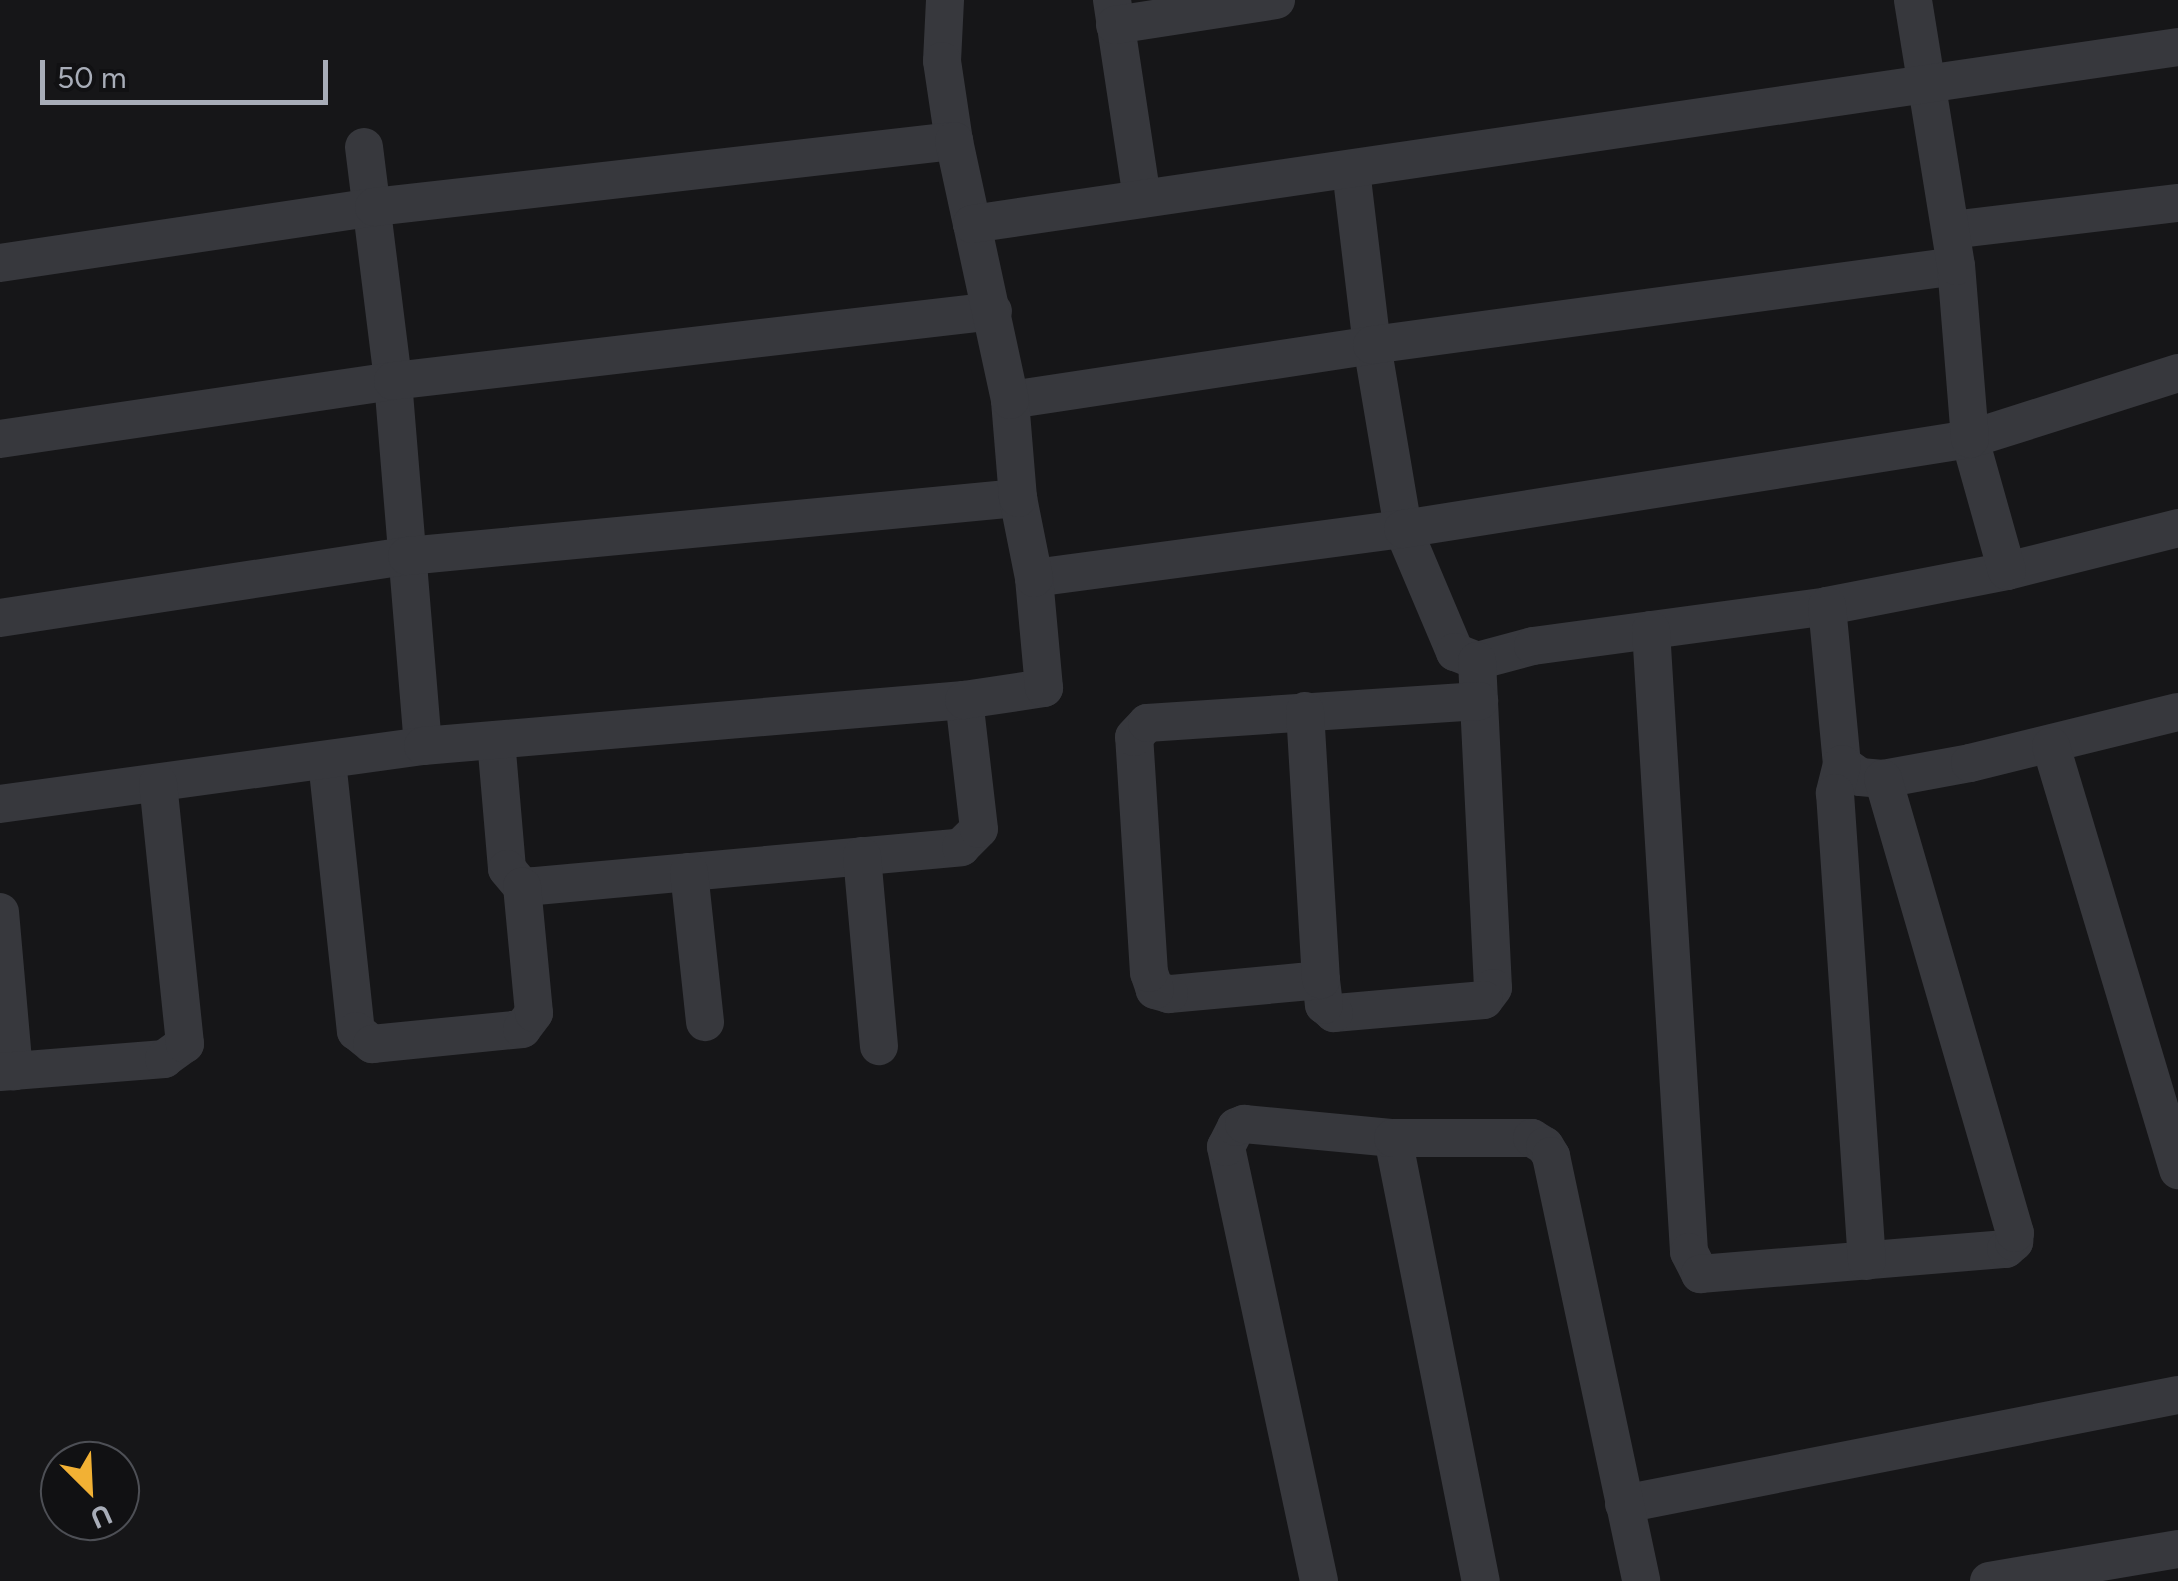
<!DOCTYPE html>
<html>
<head>
<meta charset="utf-8">
<style>
	body { margin:0 }
	#map { position:relative; width:2178px; height:1581px; overflow:hidden; background:#161618; font-family:Figtree,sans-serif }
	div>[style] { position:absolute }
	.minor>* { height:38px; margin:-19px; padding:0 19px; transform-origin:19px; border-radius:19px; background:#37383d }
	span { translate:-50% -50%; white-space:nowrap; text-align:center; line-height:1.15; -webkit-text-stroke:8px #111113; paint-order:stroke }
	.north { position:absolute; left:40px; top:1441px; width:100px; height:100px; box-sizing:border-box; background:#111113; border:2px solid #4d4f55; border-radius:50%; rotate:156deg; font-size:28px; font-weight:700; line-height:40px; text-align:center; color:#a8adb8 }
	.north::after { content:''; display:block; margin:auto; width:35px; height:45px; background:#f2b134; clip-path:polygon(50% 0,100% 100%,50% 72%,0 100%) }
	.scale { position:absolute; left:40px; top:60px; width:288px; height:45px; box-sizing:border-box; border:5px solid #a8adb8; border-top:0; padding-left:12px; font-size:30px; line-height:35px; white-space:nowrap; color:#a8adb8; -webkit-text-stroke:8px #111113; paint-order:stroke }
</style>
</head>
<body>
<div id="map">
	<div class="minor">
		<div style="left:945px;top:0;width:61px;rotate:92.8deg"></div>
		<div style="left:942px;top:61px;width:81px;rotate:81.5deg"></div>
		<div style="left:1112px;top:0;width:201px;rotate:81.4deg"></div>
		<div style="left:1115px;top:25px;width:163px;rotate:-8.8deg"></div>
		<div style="left:364px;top:147px;width:236px;rotate:82.9deg"></div>
		<div style="left:393px;top:381px;width:366px;rotate:85.3deg"></div>
		<div style="left:1351px;top:170px;width:176px;rotate:83.2deg"></div>
		<div style="left:1372px;top:345px;width:187px;rotate:80.4deg"></div>
		<div style="left:1403px;top:529px;width:134px;rotate:67.1deg"></div>
		<div style="left:1455px;top:652px;width:24px;rotate:22deg"></div>
		<div style="left:1477px;top:661px;width:58px;rotate:-15deg"></div>
		<div style="left:1533px;top:646px;width:297px;rotate:-7.7deg"></div>
		<div style="left:1827px;top:606px;width:183px;rotate:-11deg"></div>
		<div style="left:2007px;top:571px;width:176px;rotate:-14.1deg"></div>
		<div style="left:1951px;top:230px;width:229px;rotate:-6.8deg"></div>
		<div style="left:0;top:263px;width:378px;rotate:-8.5deg"></div>
		<div style="left:374px;top:207px;width:584px;rotate:-6.49deg"></div>
		<div style="left:954px;top:141px;width:85px;rotate:77.8deg"></div>
		<div style="left:1010px;top:400px;width:366px;rotate:-8.6deg"></div>
		<div style="left:1372px;top:345px;width:589px;rotate:-7.7deg"></div>
		<div style="left:0;top:439px;width:397px;rotate:-8.4deg"></div>
		<div style="left:393px;top:381px;width:604px;rotate:-6.65deg"></div>
		<div style="left:2007px;top:571px;width:137px;rotate:-105.7deg"></div>
		<div style="left:1970px;top:439px;width:218px;rotate:-17.6deg"></div>
		<div style="left:1034px;top:578px;width:372px;rotate:-7.6deg"></div>
		<div style="left:1403px;top:529px;width:574px;rotate:-9.02deg"></div>
		<div style="left:1970px;top:439px;width:174px;rotate:-94.6deg"></div>
		<div style="left:1956px;top:266px;width:269px;rotate:-99.2deg"></div>
		<div style="left:1827px;top:606px;width:159px;rotate:84.6deg"></div>
		<div style="left:1842px;top:764px;width:22px;rotate:36deg"></div>
		<div style="left:1860px;top:777px;width:23px;rotate:5deg"></div>
		<div style="left:1883px;top:779px;width:88px;rotate:-10.4deg"></div>
		<div style="left:1970px;top:763px;width:214px;rotate:-13.8deg"></div>
		<div style="left:0;top:618px;width:412px;rotate:-8.7deg"></div>
		<div style="left:407px;top:556px;width:614px;rotate:-5.42deg"></div>
		<div style="left:1651px;top:630px;width:623px;rotate:86.5deg"></div>
		<div style="left:1689px;top:1252px;width:25px;rotate:63deg"></div>
		<div style="left:1700px;top:1274px;width:307px;rotate:-4.7deg"></div>
		<div style="left:2006px;top:1249px;width:11px;rotate:-41deg"></div>
		<div style="left:2014px;top:1242px;width:9px;rotate:-84deg"></div>
		<div style="left:2015px;top:1233px;width:473px;rotate:-106.2deg"></div>
		<div style="left:1477px;top:661px;width:327px;rotate:87.2deg"></div>
		<div style="left:1493px;top:988px;width:15px;rotate:127deg"></div>
		<div style="left:1484px;top:1000px;width:151px;rotate:175deg"></div>
		<div style="left:1334px;top:1013px;width:13px;rotate:-141deg"></div>
		<div style="left:1324px;top:1005px;width:25px;rotate:-97deg"></div>
		<div style="left:1321px;top:980px;width:153px;rotate:174.7deg"></div>
		<div style="left:1169px;top:994px;width:15px;rotate:-164deg"></div>
		<div style="left:1155px;top:990px;width:18px;rotate:-109deg"></div>
		<div style="left:1149px;top:973px;width:236px;rotate:-93.6deg"></div>
		<div style="left:1134px;top:737px;width:19px;rotate:-47deg"></div>
		<div style="left:1147px;top:723px;width:333px;rotate:-3.8deg"></div>
		<div style="left:1305px;top:711px;width:269px;rotate:86.6deg"></div>
		<div style="left:496px;top:740px;width:129px;rotate:85.1deg"></div>
		<div style="left:507px;top:869px;width:23px;rotate:50deg"></div>
		<div style="left:522px;top:887px;width:14px;rotate:-4deg"></div>
		<div style="left:536px;top:886px;width:427px;rotate:-5.2deg"></div>
		<div style="left:961px;top:847px;width:25px;rotate:-45deg"></div>
		<div style="left:979px;top:829px;width:130px;rotate:-96.6deg"></div>
		<div style="left:2051px;top:746px;width:443px;rotate:73.3deg"></div>
		<div style="left:327px;top:761px;width:272px;rotate:83.9deg"></div>
		<div style="left:356px;top:1031px;width:21px;rotate:39deg"></div>
		<div style="left:372px;top:1044px;width:151px;rotate:-5.7deg"></div>
		<div style="left:522px;top:1029px;width:20px;rotate:-53deg"></div>
		<div style="left:534px;top:1013px;width:127px;rotate:-95.4deg"></div>
		<div style="left:1842px;top:764px;width:30px;rotate:104deg"></div>
		<div style="left:1835px;top:793px;width:469px;rotate:86.1deg"></div>
		<div style="left:0;top:804px;width:427px;rotate:-7.8deg"></div>
		<div style="left:423px;top:746px;width:543px;rotate:-4.86deg"></div>
		<div style="left:964px;top:700px;width:81px;rotate:-8.5deg"></div>
		<div style="left:1044px;top:688px;width:110px;rotate:-95.2deg"></div>
		<div style="left:1034px;top:578px;width:82px;rotate:-101.3deg"></div>
		<div style="left:1018px;top:498px;width:98px;rotate:-94.7deg"></div>
		<div style="left:1010px;top:400px;width:180px;rotate:-102.2deg"></div>
		<div style="left:972px;top:224px;width:1219px;rotate:-8.35deg"></div>
		<div style="left:862px;top:856px;width:191px;rotate:84.9deg"></div>
		<div style="left:689px;top:872px;width:151px;rotate:83.9deg"></div>
		<div style="left:0;top:912px;width:160px;rotate:85deg"></div>
		<div style="left:0;top:1072px;width:165px;rotate:-4.5deg"></div>
		<div style="left:164px;top:1059px;width:26px;rotate:-36deg"></div>
		<div style="left:185px;top:1044px;width:262px;rotate:-95.9deg"></div>
		<div style="left:1393px;top:1138px;width:452px;rotate:78.8deg"></div>
		<div style="left:1624px;top:1504px;width:565px;rotate:-11.13deg"></div>
		<div style="left:1319px;top:1581px;width:444px;rotate:-102.1deg"></div>
		<div style="left:1226px;top:1147px;width:22px;rotate:-63deg"></div>
		<div style="left:1236px;top:1127px;width:9px;rotate:-21deg"></div>
		<div style="left:1244px;top:1124px;width:150px;rotate:5.4deg"></div>
		<div style="left:1393px;top:1138px;width:139px"></div>
		<div style="left:1532px;top:1138px;width:15px;rotate:32deg"></div>
		<div style="left:1545px;top:1146px;width:12px;rotate:59deg"></div>
		<div style="left:1551px;top:1156px;width:434px;rotate:78deg"></div>
		<div style="left:1989px;top:1581px;width:192px;rotate:-9.6deg"></div>
	</div>
	<div class="north">U</div>
	<div class="scale">50 m</div>
</div>
</body>
</html>
